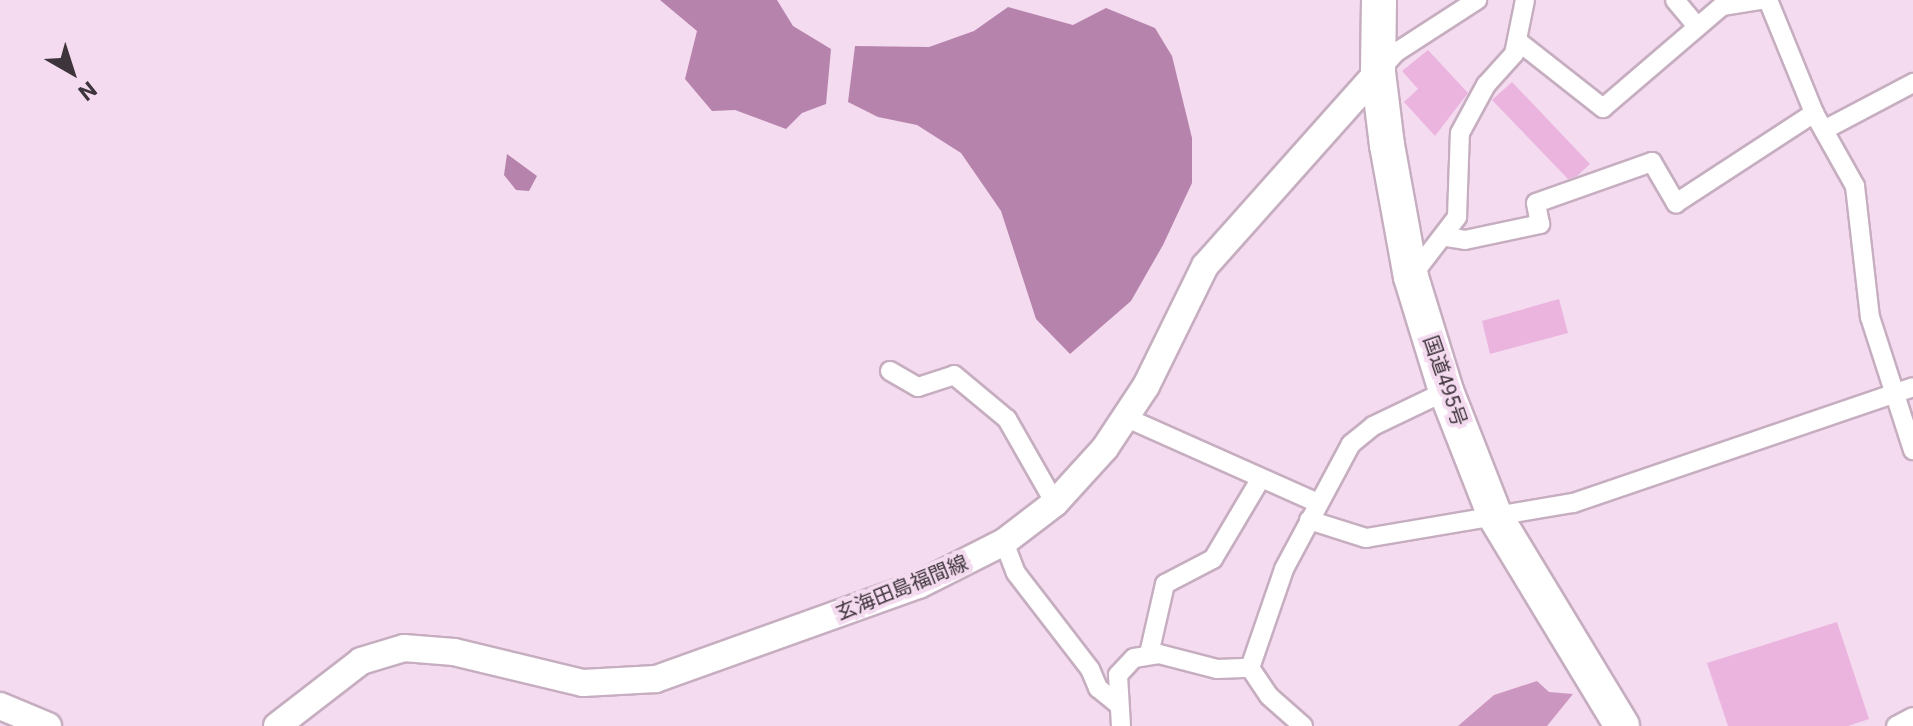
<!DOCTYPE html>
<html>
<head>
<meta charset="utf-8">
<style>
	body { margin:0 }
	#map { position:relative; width:1913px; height:726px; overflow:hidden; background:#f4dbef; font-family:Roboto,"Noto Sans JP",sans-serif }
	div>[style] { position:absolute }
	.forest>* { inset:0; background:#cb96c0 }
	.water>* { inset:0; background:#b683ac }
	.building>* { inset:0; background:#eab4df }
	.roads { filter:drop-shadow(2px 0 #c6aec0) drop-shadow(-2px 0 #c6aec0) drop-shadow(0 2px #c6aec0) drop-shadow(0 -2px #c6aec0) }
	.street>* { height:18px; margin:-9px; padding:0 9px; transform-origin:9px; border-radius:9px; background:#fff }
	.secondary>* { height:26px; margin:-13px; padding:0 13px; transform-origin:13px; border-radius:13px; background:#fff }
	.highway>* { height:34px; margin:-17px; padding:0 17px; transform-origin:17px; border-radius:17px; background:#fff }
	span { translate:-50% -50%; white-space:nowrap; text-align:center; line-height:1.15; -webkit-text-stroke:8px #f4dbef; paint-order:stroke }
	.street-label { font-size:20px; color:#3e343c }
	.north { position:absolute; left:32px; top:32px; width:80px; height:80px; -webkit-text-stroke:6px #f4dbef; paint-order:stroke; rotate:141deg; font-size:22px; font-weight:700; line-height:32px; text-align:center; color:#3e343c }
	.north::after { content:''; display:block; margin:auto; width:28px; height:36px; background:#3e343c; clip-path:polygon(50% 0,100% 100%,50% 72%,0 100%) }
</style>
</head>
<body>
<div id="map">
	<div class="forest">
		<div style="clip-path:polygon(1537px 681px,1549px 692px,1573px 694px,1547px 726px,1458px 726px,1494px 695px)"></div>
	</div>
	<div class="water">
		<div style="clip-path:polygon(660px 0,777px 0,793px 26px,831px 49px,826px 104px,802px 113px,786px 129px,735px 110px,712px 111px,685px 79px,697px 31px)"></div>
		<div style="clip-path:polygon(1008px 7px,1073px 25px,1106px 8px,1155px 28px,1172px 56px,1192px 138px,1192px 183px,1163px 245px,1131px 301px,1070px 354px,1036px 319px,1001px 211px,961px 153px,917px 125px,878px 117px,848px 102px,855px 46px,929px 47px,974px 31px)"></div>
		<div style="clip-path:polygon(507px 154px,537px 176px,529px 191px,516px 190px,504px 175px)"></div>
	</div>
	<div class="building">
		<div style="clip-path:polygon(1428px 50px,1468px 93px,1435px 136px,1404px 102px,1418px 89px,1402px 71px)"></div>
		<div style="clip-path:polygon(1512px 82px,1590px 164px,1577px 176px,1568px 179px,1492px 100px)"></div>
		<div style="clip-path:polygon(1559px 299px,1568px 333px,1490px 354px,1482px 321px)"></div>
		<div style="clip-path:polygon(1837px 622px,1869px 719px,1848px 726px,1728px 726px,1707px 663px)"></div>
	</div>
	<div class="roads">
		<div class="street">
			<div style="left:1675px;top:0;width:33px;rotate:50deg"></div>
			<div style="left:1768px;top:0;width:122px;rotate:67.8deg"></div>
			<div style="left:1814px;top:113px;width:84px;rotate:60.7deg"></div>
			<div style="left:1855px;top:186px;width:132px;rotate:83.5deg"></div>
			<div style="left:1870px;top:317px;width:140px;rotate:72.1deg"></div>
			<div style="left:1519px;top:42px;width:107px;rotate:38.2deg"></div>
			<div style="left:1603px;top:108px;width:157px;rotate:-40.6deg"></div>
			<div style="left:1722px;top:6px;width:38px;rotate:-9deg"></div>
			<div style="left:1379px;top:71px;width:24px;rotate:-48deg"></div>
			<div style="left:1395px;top:53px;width:98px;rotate:-32.9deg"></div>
			<div style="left:1824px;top:130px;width:101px;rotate:-27.8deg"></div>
			<div style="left:1447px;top:237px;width:18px;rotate:9deg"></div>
			<div style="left:1465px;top:240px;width:77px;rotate:-12deg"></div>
			<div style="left:1540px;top:224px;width:21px;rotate:-101deg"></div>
			<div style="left:1536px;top:203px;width:123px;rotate:-19.5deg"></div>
			<div style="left:1652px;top:162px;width:48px;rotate:59.7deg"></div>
			<div style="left:1676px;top:203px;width:165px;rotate:-33.1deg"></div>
			<div style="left:1411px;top:277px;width:76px;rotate:-52.5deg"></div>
			<div style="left:1457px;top:217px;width:84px;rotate:-88deg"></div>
			<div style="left:1460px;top:133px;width:55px;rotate:-61.6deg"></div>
			<div style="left:1486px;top:85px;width:42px;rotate:-47.9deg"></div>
			<div style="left:1514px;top:54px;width:55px;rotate:-78.5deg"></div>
			<div style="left:890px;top:371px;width:32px;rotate:30deg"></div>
			<div style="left:918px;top:387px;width:38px;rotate:-18deg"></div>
			<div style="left:954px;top:375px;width:69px;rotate:39.7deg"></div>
			<div style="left:1007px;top:419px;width:97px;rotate:60.3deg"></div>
			<div style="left:1127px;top:418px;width:209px;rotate:24deg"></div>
			<div style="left:1309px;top:520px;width:60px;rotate:17.5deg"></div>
			<div style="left:1366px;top:538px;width:210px;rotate:-9.6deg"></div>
			<div style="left:1573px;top:503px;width:359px;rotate:-18.8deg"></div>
			<div style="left:1004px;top:542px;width:33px;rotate:69deg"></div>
			<div style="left:1016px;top:573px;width:121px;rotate:52.4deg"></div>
			<div style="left:1090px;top:669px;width:21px;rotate:67deg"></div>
			<div style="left:1098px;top:688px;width:27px;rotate:39deg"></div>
			<div style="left:1149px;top:654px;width:72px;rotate:-77.1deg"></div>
			<div style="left:1165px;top:584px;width:54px;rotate:-27.5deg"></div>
			<div style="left:1213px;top:559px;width:94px;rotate:-59.3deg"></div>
			<div style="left:1121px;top:726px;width:51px;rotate:-93.4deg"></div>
			<div style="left:1118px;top:675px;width:23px;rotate:-47deg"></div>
			<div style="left:1134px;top:658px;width:25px;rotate:-9deg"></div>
			<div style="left:1159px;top:654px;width:60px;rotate:14.5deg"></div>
			<div style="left:1217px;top:669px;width:33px;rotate:-2deg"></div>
			<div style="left:1303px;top:726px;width:45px;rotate:-138.6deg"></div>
			<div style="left:1269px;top:696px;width:34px;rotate:-124deg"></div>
			<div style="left:1250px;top:668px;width:105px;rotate:-71deg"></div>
			<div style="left:1284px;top:569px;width:142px;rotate:-61.8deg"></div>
			<div style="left:1351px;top:444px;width:28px;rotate:-39deg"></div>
			<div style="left:1373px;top:426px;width:81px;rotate:-25.6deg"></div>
			<div style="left:1896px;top:726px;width:19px;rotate:-28deg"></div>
		</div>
		<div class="secondary">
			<div style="left:0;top:706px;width:52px;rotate:22.6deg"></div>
			<div style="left:277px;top:726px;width:106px;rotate:-37.7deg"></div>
			<div style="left:361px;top:661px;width:45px;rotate:-16.8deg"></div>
			<div style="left:404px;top:648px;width:50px;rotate:4.6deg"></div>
			<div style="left:454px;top:652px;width:133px;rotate:13.5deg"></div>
			<div style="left:583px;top:683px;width:73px;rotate:-3.1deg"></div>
			<div style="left:656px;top:679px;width:279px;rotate:-19.7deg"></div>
			<div style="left:919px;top:585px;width:95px;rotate:-26.8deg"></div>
			<div style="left:1004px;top:542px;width:64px;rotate:-37.4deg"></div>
			<div style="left:1055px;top:503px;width:74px;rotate:-47.7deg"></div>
			<div style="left:1105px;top:448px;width:74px;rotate:-56.5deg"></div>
			<div style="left:1146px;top:386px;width:134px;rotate:-63.8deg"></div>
			<div style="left:1205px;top:266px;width:260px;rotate:-48.3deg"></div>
		</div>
		<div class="highway">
			<div style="left:1379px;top:0;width:72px;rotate:90.8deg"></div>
			<div style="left:1378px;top:72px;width:74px;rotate:83deg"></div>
			<div style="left:1387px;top:145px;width:134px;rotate:79.7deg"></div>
			<div style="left:1411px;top:277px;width:119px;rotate:72.9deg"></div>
			<div style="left:1446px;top:391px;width:134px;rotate:68.6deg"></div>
			<div style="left:1495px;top:516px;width:245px;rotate:58.8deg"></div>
		</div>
	</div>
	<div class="street-label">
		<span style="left:1445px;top:381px;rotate:71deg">国道495号</span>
		<span style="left:902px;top:588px;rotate:-22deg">玄海田島福間線</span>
	</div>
	<div class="north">N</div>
</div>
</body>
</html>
